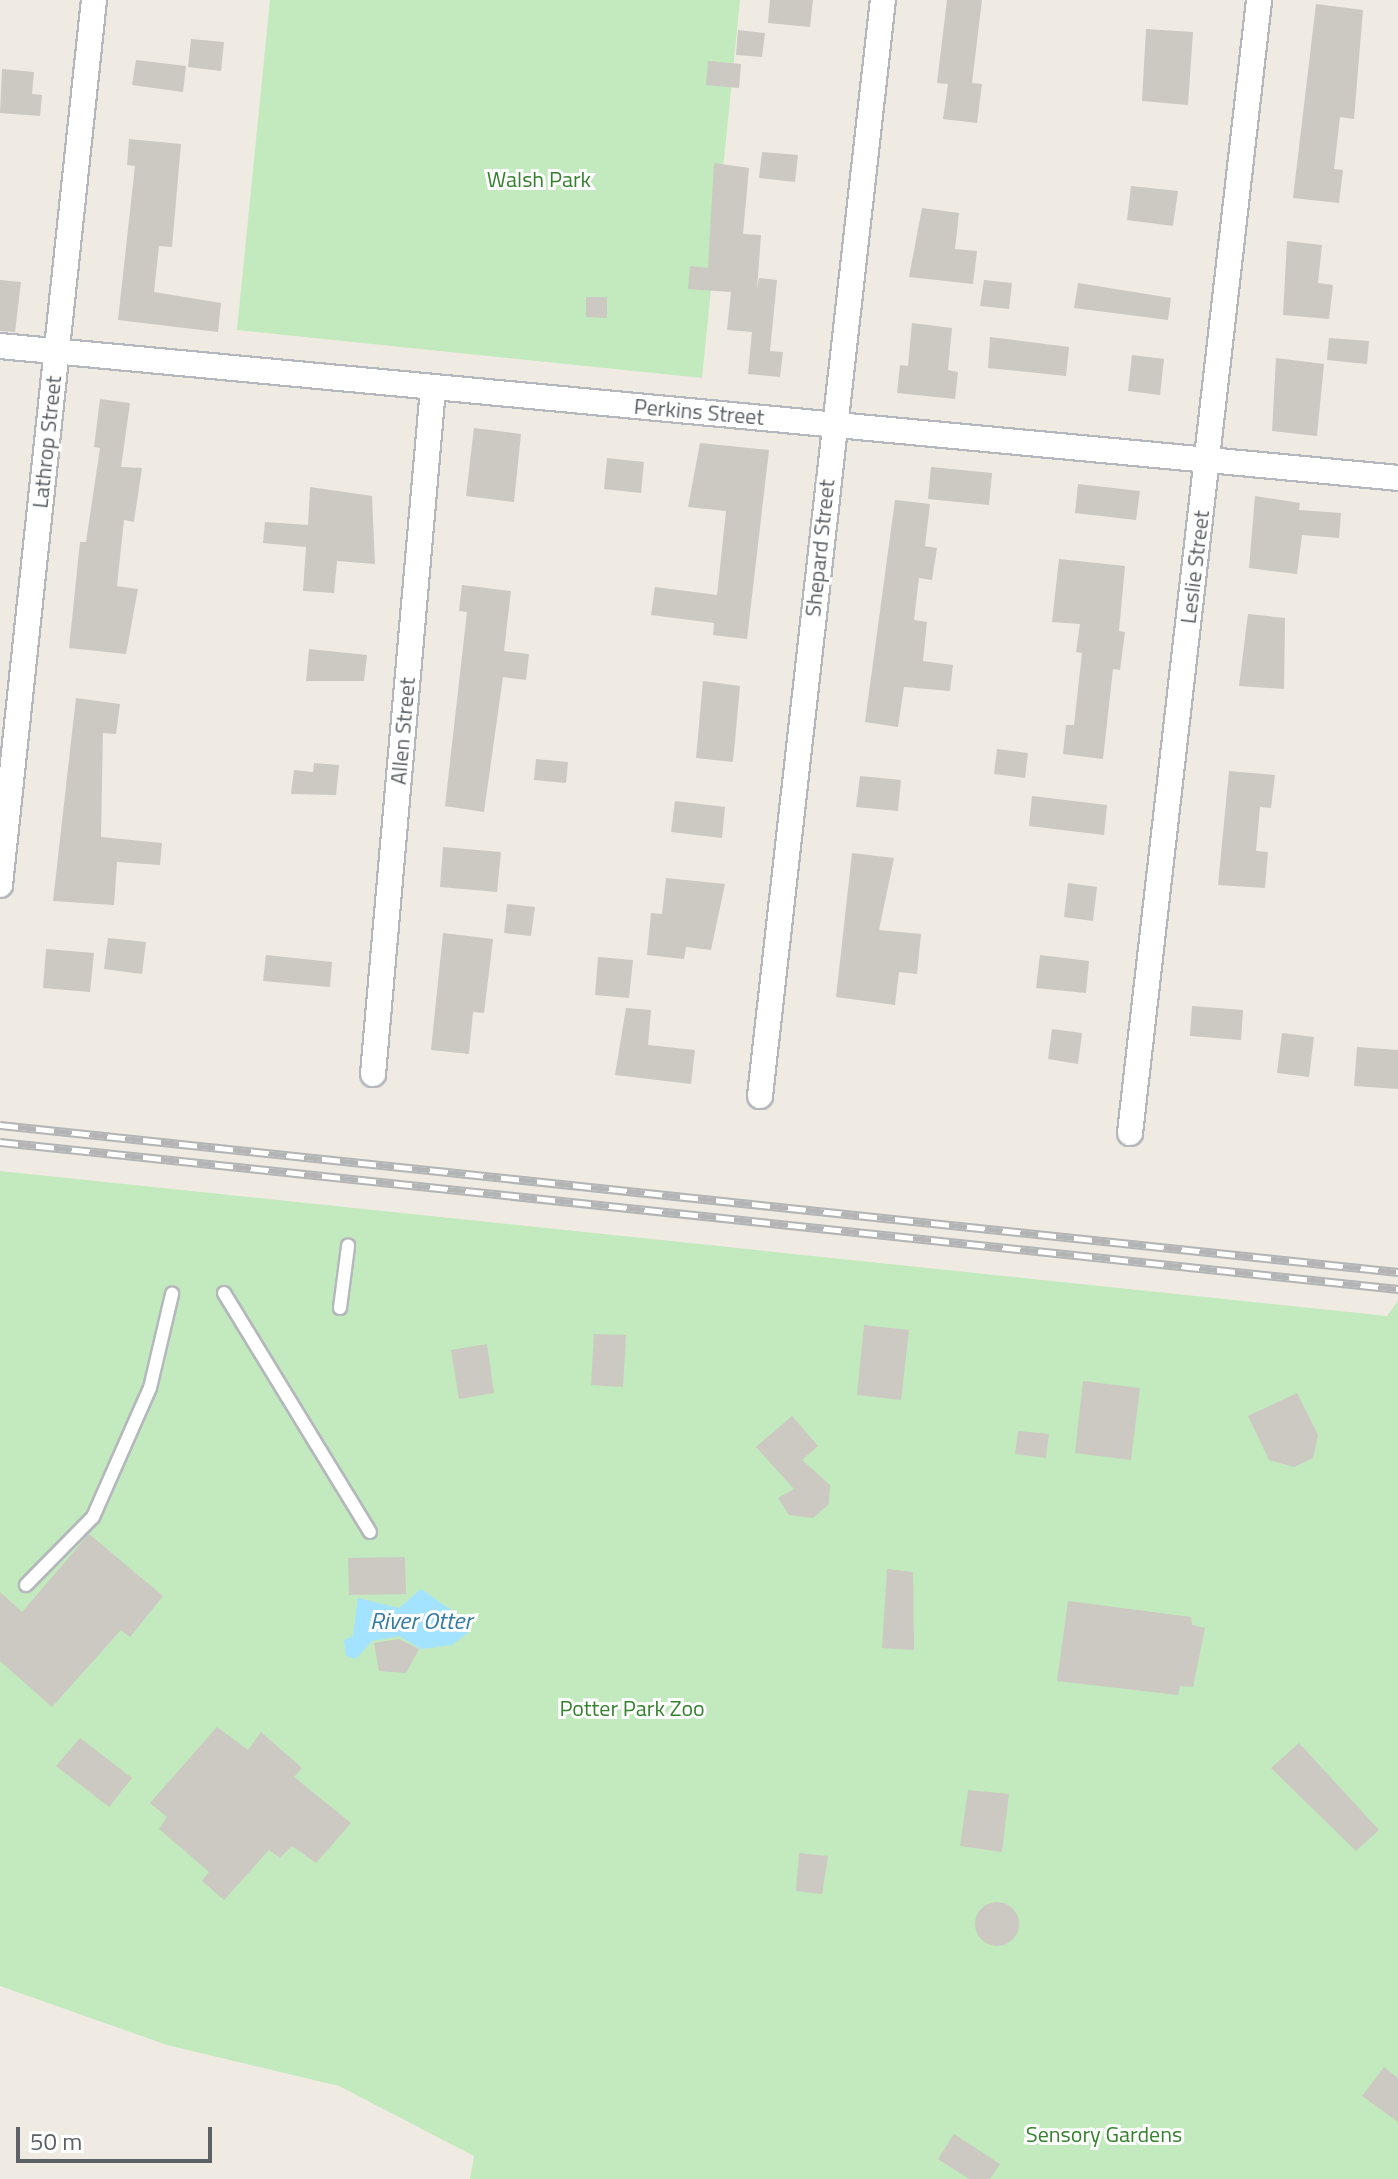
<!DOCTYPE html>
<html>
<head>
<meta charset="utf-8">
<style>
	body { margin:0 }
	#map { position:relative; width:1398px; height:2179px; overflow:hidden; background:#efebe3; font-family:"Titillium Web",sans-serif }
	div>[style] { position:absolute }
	.green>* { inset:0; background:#c3e9be }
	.water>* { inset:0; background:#a3e3ff }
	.building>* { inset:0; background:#ccc8c2 }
	.round { border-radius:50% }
	.roads { filter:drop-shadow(2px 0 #b4b7bb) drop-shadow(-2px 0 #b4b7bb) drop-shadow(0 2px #b4b7bb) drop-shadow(0 -2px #b4b7bb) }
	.service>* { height:12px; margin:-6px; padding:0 6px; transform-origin:6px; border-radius:6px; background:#fff }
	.minor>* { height:24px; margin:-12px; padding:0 12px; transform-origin:12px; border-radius:12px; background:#fff }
	.rail>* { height:9px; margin-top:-4.5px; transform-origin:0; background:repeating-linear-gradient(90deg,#fff 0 18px,#b3b4b5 0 36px); box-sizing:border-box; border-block:2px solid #b3b4b5 }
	span { translate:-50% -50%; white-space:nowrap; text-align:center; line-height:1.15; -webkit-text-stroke:6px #fff; paint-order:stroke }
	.park-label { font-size:22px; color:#35822e }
	.street-label { font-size:22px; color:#5b6165 }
	.water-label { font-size:24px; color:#347ba7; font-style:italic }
	.scale { position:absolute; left:16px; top:2127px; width:196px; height:36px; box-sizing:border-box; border:4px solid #5b6165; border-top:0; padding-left:10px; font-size:24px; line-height:28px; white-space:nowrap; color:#5b6165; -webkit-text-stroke:6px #fff; paint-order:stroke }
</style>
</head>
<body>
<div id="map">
	<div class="green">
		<div style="clip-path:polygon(270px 0,740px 0,702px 378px,237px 330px)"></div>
		<div style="clip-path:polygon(0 1171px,1387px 1316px,1398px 1301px,1398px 2179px,470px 2179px,474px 2156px,339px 2086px,167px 2045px,0 1986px)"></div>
	</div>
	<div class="water">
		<div style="clip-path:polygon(421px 1589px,467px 1621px,469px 1632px,452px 1645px,421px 1649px,399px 1636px,372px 1641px,356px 1659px,346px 1656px,344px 1640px,353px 1636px,358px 1598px,399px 1608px)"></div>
	</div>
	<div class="building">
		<div style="clip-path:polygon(770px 0,813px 0,810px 27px,768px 23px)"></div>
		<div style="clip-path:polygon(947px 0,982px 0,972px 83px,982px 84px,977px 123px,943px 119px,948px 84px,937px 83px)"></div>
		<div style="clip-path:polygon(1316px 4px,1363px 10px,1354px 119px,1340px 117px,1334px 169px,1343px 170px,1339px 203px,1293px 198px)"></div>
		<div style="clip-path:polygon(1146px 29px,1193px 32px,1188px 105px,1142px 101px)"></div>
		<div style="clip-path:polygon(738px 30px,765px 33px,762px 57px,736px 55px)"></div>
		<div style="clip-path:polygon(191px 39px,224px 42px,221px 71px,188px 67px)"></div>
		<div style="clip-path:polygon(136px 60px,186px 66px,183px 92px,132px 85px)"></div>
		<div style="clip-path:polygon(708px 61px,741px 64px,739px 88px,706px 85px)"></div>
		<div style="clip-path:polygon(2px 69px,34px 72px,32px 94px,42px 95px,40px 116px,0 113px)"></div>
		<div style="clip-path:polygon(129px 139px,181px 144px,172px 247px,159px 246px,154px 292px,221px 303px,218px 332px,118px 320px,135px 166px,127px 165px)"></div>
		<div style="clip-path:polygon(762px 152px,798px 155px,795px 182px,759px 178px)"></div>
		<div style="clip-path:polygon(714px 163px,749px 168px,743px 234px,761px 235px,757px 290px,759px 278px,777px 280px,770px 351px,783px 352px,780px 377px,748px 374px,752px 332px,727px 330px,731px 292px,688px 289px,690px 266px,708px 268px)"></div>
		<div style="clip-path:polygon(1131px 186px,1178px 191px,1173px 226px,1127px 220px)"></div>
		<div style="clip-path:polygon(922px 208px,959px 213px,955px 249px,977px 251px,973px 284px,909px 277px)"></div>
		<div style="clip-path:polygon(1287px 241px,1322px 245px,1318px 283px,1333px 285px,1329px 319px,1283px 315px)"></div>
		<div style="clip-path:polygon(0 280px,21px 282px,15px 332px,0 331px)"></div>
		<div style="clip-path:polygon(984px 280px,1012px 283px,1009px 309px,980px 306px)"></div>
		<div style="clip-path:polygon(1078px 283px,1171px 298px,1168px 320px,1074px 308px)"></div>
		<div style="clip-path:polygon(586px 297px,607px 297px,607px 318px,586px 317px)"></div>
		<div style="clip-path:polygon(912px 323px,952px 328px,948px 370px,958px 372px,955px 399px,897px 393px,900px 365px,908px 366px)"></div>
		<div style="clip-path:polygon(990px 337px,1069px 347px,1066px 376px,988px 368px)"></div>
		<div style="clip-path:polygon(1329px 338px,1369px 341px,1367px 364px,1327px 360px)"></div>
		<div style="clip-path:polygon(1132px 355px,1164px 359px,1160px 395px,1128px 391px)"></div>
		<div style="clip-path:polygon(1276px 358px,1324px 364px,1317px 436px,1272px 431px)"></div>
		<div style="clip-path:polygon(100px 399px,130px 403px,121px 467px,142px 468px,134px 522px,124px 520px,117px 586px,138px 589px,126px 654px,69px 648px,80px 542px,86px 542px,100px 448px,94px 447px)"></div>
		<div style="clip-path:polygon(474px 428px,521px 434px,514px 502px,466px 496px)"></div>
		<div style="clip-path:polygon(700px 443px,769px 450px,747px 639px,713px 635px,714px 623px,651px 615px,655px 587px,717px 595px,726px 511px,688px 507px)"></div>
		<div style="clip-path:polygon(607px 458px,644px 462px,641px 493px,604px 489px)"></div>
		<div style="clip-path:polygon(931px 467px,992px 473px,989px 505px,928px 499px)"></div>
		<div style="clip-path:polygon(1078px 484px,1140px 491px,1136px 520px,1075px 513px)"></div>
		<div style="clip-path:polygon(310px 487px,372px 496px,375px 564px,337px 561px,334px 593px,303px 591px,306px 547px,263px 543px,265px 522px,308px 525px)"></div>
		<div style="clip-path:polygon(1255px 496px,1300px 503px,1299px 510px,1341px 513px,1339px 538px,1302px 535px,1297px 574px,1249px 568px)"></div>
		<div style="clip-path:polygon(895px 500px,930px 504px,925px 546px,937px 548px,932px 580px,919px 578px,914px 620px,927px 622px,923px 661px,953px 665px,950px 691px,904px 687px,898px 727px,865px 722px)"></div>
		<div style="clip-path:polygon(1059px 559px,1125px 566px,1119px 631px,1125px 632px,1120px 670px,1113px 669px,1103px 759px,1063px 754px,1066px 725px,1074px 725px,1082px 653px,1076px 652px,1080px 624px,1052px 622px)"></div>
		<div style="clip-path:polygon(462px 585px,511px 591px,504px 651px,529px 654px,526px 680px,503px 677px,484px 812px,445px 806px,467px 612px,459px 611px)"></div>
		<div style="clip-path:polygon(1248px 614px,1285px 618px,1284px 689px,1239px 686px)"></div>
		<div style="clip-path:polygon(309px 649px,367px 655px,364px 681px,306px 681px)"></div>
		<div style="clip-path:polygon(703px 681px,740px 686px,733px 762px,696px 758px)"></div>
		<div style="clip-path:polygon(76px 698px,120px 704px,116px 734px,103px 733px,101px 837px,162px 843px,160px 865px,117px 862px,114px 905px,53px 901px)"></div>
		<div style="clip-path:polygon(997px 749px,1028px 753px,1025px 778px,994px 774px)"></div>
		<div style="clip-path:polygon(536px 759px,568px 762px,566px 783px,534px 780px)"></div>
		<div style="clip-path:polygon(314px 763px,339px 765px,336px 795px,291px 794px,294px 770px,313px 772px)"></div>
		<div style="clip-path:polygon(1229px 771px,1275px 775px,1271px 808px,1260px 807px,1256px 851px,1268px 852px,1265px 888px,1218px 885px)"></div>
		<div style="clip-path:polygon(860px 776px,901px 780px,898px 811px,856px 807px)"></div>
		<div style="clip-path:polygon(1032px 796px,1107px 805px,1104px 835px,1029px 826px)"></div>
		<div style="clip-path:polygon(675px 801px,725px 807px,722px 838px,671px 832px)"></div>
		<div style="clip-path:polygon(443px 847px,501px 852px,497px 892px,440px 887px)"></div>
		<div style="clip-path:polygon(852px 853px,894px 858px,879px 930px,921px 934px,917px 974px,899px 972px,895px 1005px,836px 997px)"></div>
		<div style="clip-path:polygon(666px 878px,725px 884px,711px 950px,686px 947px,684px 959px,647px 955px,651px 913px,662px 914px)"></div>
		<div style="clip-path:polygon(1068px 883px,1097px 887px,1093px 921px,1064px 917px)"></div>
		<div style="clip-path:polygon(507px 904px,535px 907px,531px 936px,504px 933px)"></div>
		<div style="clip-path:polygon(443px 933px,493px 939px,484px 1013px,473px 1012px,469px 1054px,431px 1050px)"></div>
		<div style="clip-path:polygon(108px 938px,146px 942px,142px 974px,104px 969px)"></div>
		<div style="clip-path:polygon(46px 949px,94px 953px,90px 992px,43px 988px)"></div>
		<div style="clip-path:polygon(266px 955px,332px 962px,330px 987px,263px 981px)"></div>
		<div style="clip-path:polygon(1040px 955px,1089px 961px,1086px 993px,1036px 988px)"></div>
		<div style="clip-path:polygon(598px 957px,633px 960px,629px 998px,595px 995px)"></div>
		<div style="clip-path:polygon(1192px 1006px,1243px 1010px,1241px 1040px,1190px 1036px)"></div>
		<div style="clip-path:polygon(626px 1008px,651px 1010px,648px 1045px,695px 1050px,691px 1084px,615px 1075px)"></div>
		<div style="clip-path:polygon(1052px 1029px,1082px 1033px,1078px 1064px,1048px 1059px)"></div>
		<div style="clip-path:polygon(1282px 1033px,1314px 1037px,1309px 1077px,1277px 1073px)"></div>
		<div style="clip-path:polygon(1357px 1047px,1398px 1050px,1398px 1089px,1354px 1086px)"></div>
		<div style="clip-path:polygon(864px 1325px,909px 1330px,901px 1400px,857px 1395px)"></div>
		<div style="clip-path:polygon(594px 1334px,626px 1335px,623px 1387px,591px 1385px)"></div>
		<div style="clip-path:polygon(487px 1344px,494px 1393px,459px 1399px,451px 1350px)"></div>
		<div style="clip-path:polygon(1083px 1381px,1140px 1388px,1131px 1460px,1075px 1453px)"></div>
		<div style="clip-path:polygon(1297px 1393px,1318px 1435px,1313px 1458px,1294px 1467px,1269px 1460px,1248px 1416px)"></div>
		<div style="clip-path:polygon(792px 1416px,818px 1446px,802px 1460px,830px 1485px,829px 1504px,813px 1518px,789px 1515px,778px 1498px,794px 1489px,756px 1447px)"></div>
		<div style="clip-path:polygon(1018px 1431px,1049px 1434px,1046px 1458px,1015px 1454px)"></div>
		<div style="clip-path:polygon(89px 1534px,163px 1596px,130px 1637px,121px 1630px,52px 1707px,0 1661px,0 1592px,22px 1612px)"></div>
		<div style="clip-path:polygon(405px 1557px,406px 1594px,349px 1595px,348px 1558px)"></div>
		<div style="clip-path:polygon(887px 1569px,913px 1572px,914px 1650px,882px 1648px)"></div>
		<div style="clip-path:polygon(1068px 1601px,1191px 1617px,1192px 1625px,1205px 1628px,1193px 1687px,1180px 1686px,1178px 1695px,1057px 1681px)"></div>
		<div style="clip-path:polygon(399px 1639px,419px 1649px,406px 1673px,379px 1671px,374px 1643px)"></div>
		<div style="clip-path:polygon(217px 1727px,248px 1750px,261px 1732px,302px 1768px,294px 1777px,351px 1823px,316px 1863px,292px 1846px,280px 1858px,269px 1850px,224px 1900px,202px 1881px,209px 1872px,159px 1829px,167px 1817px,150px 1803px)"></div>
		<div style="clip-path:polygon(80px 1738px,132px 1778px,109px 1807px,56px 1766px)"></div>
		<div style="clip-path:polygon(1299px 1743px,1379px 1830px,1356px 1851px,1271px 1768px)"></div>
		<div style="clip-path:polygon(968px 1790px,1009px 1794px,1002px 1852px,960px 1846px)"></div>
		<div style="clip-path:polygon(799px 1853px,828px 1856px,822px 1894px,796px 1891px)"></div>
		<div class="round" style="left:975px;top:1902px;width:44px;height:44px"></div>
		<div style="clip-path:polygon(1384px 2067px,1398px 2078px,1398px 2122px,1362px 2096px)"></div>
		<div style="clip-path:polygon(954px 2134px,1000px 2164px,990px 2179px,969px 2179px,938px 2159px)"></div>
	</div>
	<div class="roads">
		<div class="service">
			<div style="left:224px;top:1293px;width:280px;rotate:58.6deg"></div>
			<div style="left:340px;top:1308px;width:63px;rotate:-82.6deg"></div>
			<div style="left:26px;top:1585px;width:95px;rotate:-45.4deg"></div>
			<div style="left:93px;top:1517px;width:141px;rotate:-66.2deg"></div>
			<div style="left:150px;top:1388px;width:97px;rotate:-76.8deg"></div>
		</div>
		<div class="minor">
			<div style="left:0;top:346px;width:1404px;rotate:5.39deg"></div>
			<div style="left:0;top:885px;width:890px;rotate:-83.94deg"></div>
			<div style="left:373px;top:1074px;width:689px;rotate:-85deg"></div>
			<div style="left:760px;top:1096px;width:1103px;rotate:-83.6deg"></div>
			<div style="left:1130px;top:1133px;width:1140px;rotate:-83.5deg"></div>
		</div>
	</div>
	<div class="rail">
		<div style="left:0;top:1125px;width:1406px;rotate:6deg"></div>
		<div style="left:0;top:1142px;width:1406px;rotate:6deg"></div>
	</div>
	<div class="park-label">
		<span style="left:539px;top:180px">Walsh Park</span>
		<span style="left:632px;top:1709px">Potter Park Zoo</span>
		<span style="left:1104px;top:2135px">Sensory Gardens</span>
	</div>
	<div class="street-label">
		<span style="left:699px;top:412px;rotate:5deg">Perkins Street</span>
		<span style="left:47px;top:442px;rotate:-84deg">Lathrop Street</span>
		<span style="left:820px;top:548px;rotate:-84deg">Shepard Street</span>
		<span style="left:1195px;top:567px;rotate:-83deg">Leslie Street</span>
		<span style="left:403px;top:731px;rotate:-85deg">Allen Street</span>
	</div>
	<div class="water-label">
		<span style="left:421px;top:1621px">River Otter</span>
	</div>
	<div class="scale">50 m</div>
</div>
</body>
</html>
